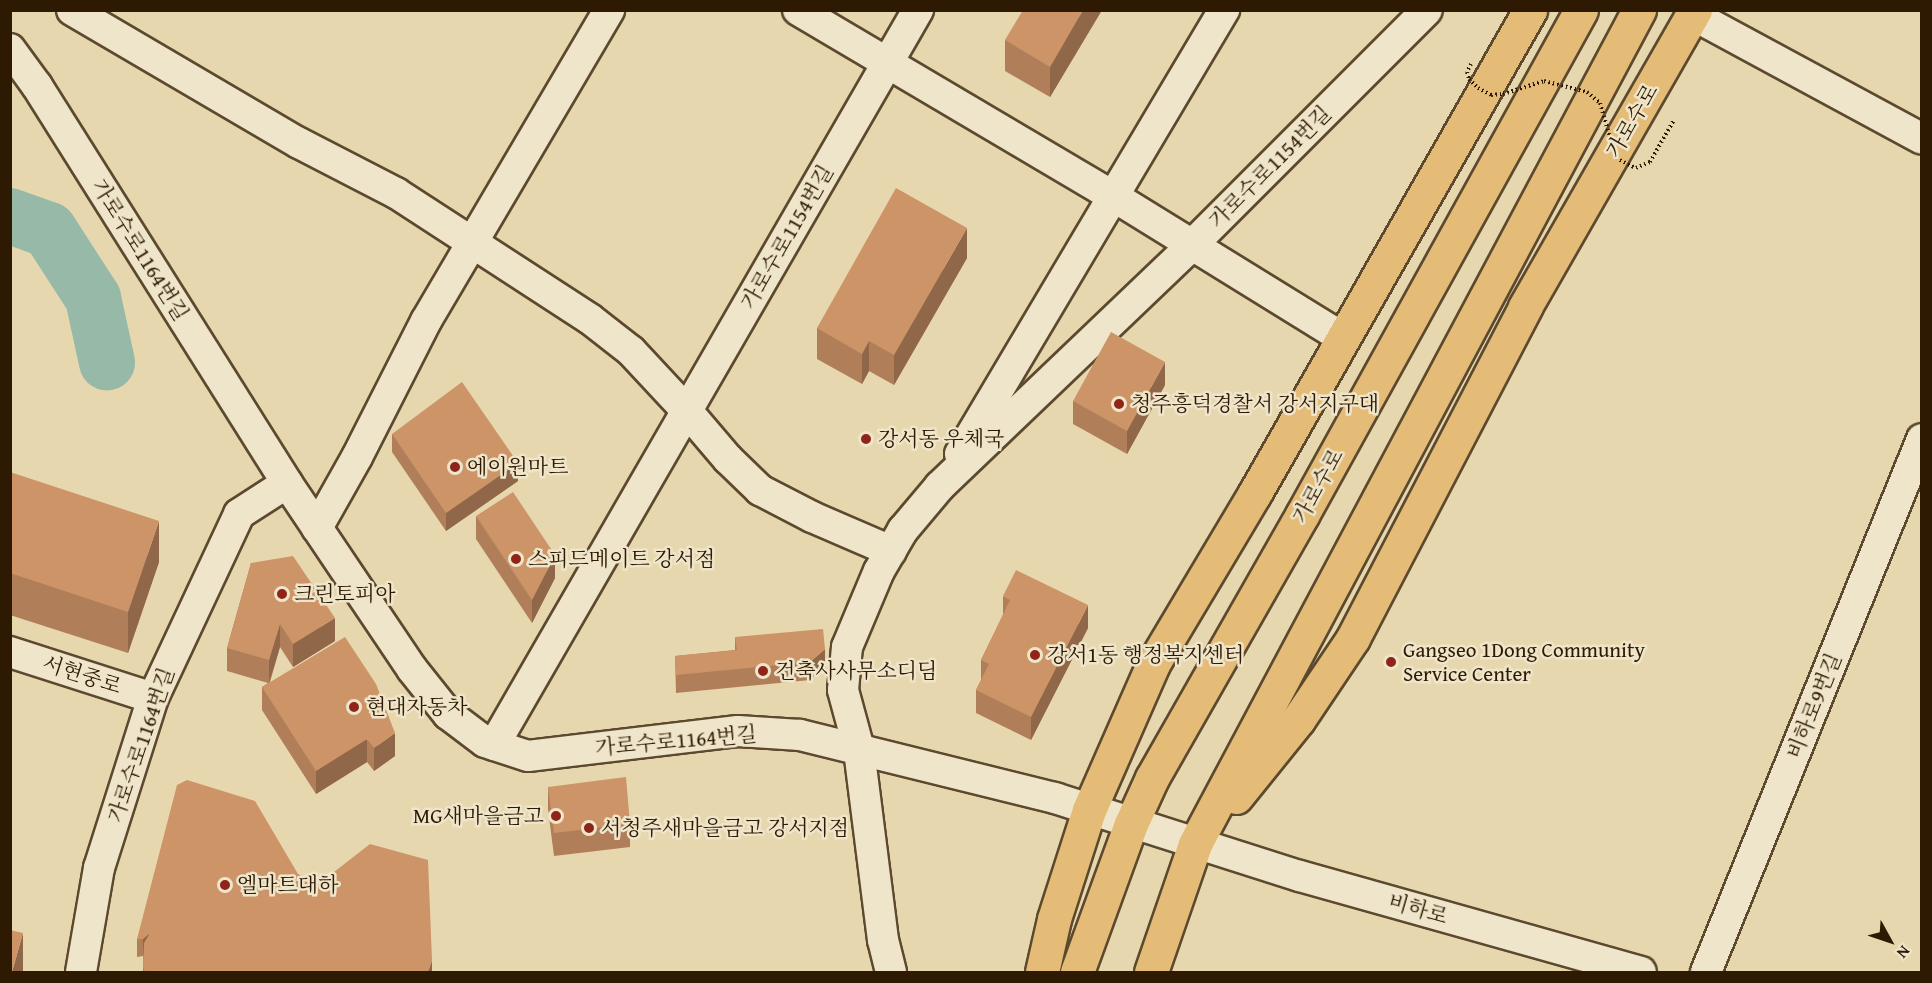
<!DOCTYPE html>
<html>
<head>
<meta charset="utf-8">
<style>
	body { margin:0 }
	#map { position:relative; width:1932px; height:983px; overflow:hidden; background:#e7d7ae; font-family:"Gentium Book Plus","Noto Serif KR",serif }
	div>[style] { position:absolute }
	.river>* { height:56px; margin:-28px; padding:0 28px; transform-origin:28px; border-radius:28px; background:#97baa8 }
	.path>* { height:4px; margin-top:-2px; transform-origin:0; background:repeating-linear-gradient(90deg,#2e1a03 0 1.5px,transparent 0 4.5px) }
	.roads { filter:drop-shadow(2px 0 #5c492e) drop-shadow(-2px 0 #5c492e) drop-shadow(0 2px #5c492e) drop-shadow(0 -2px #5c492e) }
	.minor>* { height:30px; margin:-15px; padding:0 15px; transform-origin:15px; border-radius:15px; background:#efe5ca }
	.major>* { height:33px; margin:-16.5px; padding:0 16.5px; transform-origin:16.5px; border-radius:16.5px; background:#e4bc77 }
	.path-bridge>* { height:4px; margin-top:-2px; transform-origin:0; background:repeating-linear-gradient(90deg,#2e1a03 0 1.5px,transparent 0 4.5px) }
	.wall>* { inset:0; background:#b07f59 }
	.shaded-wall>* { inset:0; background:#906849 }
	.building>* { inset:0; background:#cd9468 }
	.dots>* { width:16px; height:16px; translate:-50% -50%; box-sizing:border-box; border:3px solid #efe5ca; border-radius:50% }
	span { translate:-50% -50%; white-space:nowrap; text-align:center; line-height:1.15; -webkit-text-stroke:5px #efe5ca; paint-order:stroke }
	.street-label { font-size:21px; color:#2e1a03 }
	.poi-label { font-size:21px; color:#2e1a03 }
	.left { translate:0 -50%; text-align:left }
	.right { translate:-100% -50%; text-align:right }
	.frame { position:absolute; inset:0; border:12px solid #2e1a03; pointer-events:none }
	.north { position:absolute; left:1860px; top:911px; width:60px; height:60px; -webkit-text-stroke:4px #efe5ca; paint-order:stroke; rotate:130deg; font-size:16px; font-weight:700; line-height:24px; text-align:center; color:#2e1a03 }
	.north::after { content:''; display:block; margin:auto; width:21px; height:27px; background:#2e1a03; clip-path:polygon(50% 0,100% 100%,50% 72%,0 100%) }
</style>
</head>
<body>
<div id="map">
	<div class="river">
		<div style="left:10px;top:216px;width:41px;rotate:19.7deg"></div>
		<div style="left:49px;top:230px;width:81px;rotate:57.1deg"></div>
		<div style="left:93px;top:298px;width:66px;rotate:77.7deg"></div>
	</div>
	<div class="path">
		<div style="left:1650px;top:162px;width:48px;rotate:-60.3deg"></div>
	</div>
	<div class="roads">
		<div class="minor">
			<div style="left:72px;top:10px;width:263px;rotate:30.4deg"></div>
			<div style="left:299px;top:143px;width:109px;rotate:27.3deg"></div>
			<div style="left:396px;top:193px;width:231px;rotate:33deg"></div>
			<div style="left:590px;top:319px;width:52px;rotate:38deg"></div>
			<div style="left:631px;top:351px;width:82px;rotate:47deg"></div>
			<div style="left:687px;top:411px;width:63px;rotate:49.5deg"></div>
			<div style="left:728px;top:459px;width:45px;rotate:44.1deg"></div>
			<div style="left:760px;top:490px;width:59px;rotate:27.4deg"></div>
			<div style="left:812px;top:517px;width:86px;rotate:23.3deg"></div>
			<div style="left:798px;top:10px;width:366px;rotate:30.6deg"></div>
			<div style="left:1113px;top:196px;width:270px;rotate:31.7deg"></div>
			<div style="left:1693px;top:15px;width:260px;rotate:28.4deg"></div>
			<div style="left:10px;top:49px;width:46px;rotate:53.9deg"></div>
			<div style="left:37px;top:86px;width:469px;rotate:57.8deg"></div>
			<div style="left:287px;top:483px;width:224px;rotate:56.1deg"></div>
			<div style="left:412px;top:669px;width:58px;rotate:51.3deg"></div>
			<div style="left:448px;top:714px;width:46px;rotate:37.1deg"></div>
			<div style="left:485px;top:742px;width:45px;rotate:18deg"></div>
			<div style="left:528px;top:756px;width:211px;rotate:-6.8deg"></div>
			<div style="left:738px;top:731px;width:62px;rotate:3.7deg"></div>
			<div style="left:800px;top:735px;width:263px;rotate:13.9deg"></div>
			<div style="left:1055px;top:798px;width:257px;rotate:17.7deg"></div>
			<div style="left:1300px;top:876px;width:354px;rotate:15.7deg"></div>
			<div style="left:960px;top:454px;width:517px;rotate:-59.26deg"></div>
			<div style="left:317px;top:528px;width:81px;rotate:-60.6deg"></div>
			<div style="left:357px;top:457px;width:153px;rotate:-63.1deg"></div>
			<div style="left:426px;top:321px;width:361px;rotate:-59.5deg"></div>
			<div style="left:10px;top:652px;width:150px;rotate:17.8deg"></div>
			<div style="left:494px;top:745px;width:849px;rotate:-60.02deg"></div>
			<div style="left:81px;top:972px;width:106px;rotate:-80.2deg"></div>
			<div style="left:99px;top:868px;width:178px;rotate:-72.4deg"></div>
			<div style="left:153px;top:698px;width:203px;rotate:-64.9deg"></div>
			<div style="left:239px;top:514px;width:57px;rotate:-32.9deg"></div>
			<div style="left:891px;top:972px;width:33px;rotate:-104deg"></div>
			<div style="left:883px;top:940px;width:193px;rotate:-97.2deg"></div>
			<div style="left:859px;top:749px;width:61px;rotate:-105.2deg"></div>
			<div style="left:843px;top:690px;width:43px;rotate:-84.7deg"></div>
			<div style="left:847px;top:647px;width:82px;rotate:-67.2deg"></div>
			<div style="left:879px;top:571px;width:48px;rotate:-59.7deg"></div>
			<div style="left:903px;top:530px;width:57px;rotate:-49.9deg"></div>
			<div style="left:940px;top:486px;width:349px;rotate:-43.7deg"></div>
			<div style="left:1192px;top:245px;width:332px;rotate:-45deg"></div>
			<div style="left:1706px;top:972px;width:575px;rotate:-67.94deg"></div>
		</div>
		<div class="major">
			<div style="left:1236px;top:797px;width:99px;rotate:-51.2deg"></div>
			<div style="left:1298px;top:720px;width:99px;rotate:-56.1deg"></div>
			<div style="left:1353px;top:638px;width:373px;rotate:-62.5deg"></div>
			<div style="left:1525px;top:307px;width:342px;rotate:-60.2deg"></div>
			<div style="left:1042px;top:972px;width:54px;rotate:-77.2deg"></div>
			<div style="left:1054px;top:919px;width:114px;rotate:-72.2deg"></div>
			<div style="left:1089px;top:810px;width:159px;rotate:-66.3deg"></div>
			<div style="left:1153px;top:664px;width:199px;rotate:-59.2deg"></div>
			<div style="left:1255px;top:493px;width:556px;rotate:-60.34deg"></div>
			<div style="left:1077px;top:972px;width:158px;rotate:-70deg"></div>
			<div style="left:1131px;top:824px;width:51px;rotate:-65.5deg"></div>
			<div style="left:1152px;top:778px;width:303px;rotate:-60.3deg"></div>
			<div style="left:1302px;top:515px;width:577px;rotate:-61.08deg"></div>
			<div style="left:1151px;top:972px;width:135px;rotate:-71deg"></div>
			<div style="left:1195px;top:844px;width:945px;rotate:-61.97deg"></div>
		</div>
	</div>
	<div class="path-bridge">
		<div style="left:1471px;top:64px;width:9px;rotate:117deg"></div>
		<div style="left:1467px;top:72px;width:7px;rotate:74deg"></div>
		<div style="left:1469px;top:79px;width:13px;rotate:45deg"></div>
		<div style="left:1478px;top:88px;width:15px;rotate:28deg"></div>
		<div style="left:1491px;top:95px;width:12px;rotate:-5deg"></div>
		<div style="left:1503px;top:94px;width:43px;rotate:-17.6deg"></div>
		<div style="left:1544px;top:81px;width:44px;rotate:14.3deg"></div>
		<div style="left:1587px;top:92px;width:17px;rotate:40deg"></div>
		<div style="left:1600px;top:103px;width:57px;rotate:73.8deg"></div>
		<div style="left:1616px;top:158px;width:22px;rotate:27deg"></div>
		<div style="left:1636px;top:168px;width:15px;rotate:-23deg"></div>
	</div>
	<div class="wall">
		<div style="clip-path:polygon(1102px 10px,1050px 97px,1005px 71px,1005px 40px)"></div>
		<div style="clip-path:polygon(967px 258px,894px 385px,869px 371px,862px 384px,817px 359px,817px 328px)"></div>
		<div style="clip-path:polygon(1165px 385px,1127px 454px,1073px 424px,1073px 401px)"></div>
		<div style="clip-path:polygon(392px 434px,518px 481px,446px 531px,392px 452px)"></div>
		<div style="clip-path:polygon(10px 472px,159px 562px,128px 653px,10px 615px)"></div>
		<div style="clip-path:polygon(476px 516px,555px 578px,532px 623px,476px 539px)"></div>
		<div style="clip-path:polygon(251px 563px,335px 641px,293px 667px,280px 647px,270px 682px,395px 756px,374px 771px,367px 762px,316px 794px,262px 710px,262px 687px,268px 683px,227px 671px,227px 648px)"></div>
		<div style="clip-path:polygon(1003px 596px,1088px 628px,1031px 740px,976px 713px,976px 690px,981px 680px,981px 660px,1003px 615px)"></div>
		<div style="clip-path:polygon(735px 637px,825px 666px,810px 680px,676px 693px,675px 656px,735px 650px)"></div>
		<div style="clip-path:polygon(548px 787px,630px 824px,630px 847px,554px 856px,548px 809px)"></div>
		<div style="clip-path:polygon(298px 874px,432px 972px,143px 972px,143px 956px,137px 957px,137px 939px)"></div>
	</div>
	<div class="shaded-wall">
		<div style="clip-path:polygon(1083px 10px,1102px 10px,1050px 97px,1050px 67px)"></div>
		<div style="clip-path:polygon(967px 228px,967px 258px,894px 385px,894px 355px)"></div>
		<div style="clip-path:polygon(869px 341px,869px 371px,862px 384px,862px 354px)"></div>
		<div style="clip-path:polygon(1165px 362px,1165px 385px,1127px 454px,1127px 431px)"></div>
		<div style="clip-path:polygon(518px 463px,518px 481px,446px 531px,446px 513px)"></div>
		<div style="clip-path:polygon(159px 521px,159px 562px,128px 653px,128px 612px)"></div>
		<div style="clip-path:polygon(555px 555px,555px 578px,532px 623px,532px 600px)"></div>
		<div style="clip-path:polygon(1088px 605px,1088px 628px,1031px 740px,1031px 717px)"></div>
		<div style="clip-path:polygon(335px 618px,335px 641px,293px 667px,293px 644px)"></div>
		<div style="clip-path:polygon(280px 624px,280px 647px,269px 683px,269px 660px)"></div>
		<div style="clip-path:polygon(825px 649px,825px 666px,810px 680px,810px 662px)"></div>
		<div style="clip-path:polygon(395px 733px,395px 756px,374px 771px,374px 748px)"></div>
		<div style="clip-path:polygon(367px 739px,367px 762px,316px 794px,316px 771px)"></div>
		<div style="clip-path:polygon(23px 933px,23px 972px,12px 972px)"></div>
		<div style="clip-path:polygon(150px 933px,143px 957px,143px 939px)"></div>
		<div style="clip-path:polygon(432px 960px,432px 972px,428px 972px)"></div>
	</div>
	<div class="building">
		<div style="clip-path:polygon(1023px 10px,1083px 10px,1050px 67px,1005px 40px)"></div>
		<div style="clip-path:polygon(896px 188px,967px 228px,894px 355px,869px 341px,862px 354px,817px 328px)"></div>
		<div style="clip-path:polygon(1111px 332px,1165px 362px,1127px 431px,1073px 401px)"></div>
		<div style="clip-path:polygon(462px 382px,518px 463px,446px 513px,392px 434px)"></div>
		<div style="clip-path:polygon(10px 472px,159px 521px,128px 612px,10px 573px)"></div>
		<div style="clip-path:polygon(513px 492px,555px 555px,532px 600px,476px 516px)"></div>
		<div style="clip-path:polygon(293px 556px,335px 618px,293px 644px,280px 624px,269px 660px,227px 648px,251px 563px)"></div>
		<div style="clip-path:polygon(1016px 570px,1088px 605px,1031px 717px,976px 690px,989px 664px,981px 660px,1010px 600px,1003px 596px)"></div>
		<div style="clip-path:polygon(823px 629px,825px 649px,810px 662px,676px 675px,675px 656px,737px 650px,735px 637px)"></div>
		<div style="clip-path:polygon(345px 637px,376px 684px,395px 733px,374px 748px,367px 739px,316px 771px,262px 687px)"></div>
		<div style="clip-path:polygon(626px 777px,630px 824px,554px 833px,548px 787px)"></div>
		<div style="clip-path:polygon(187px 780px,255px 801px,298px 874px,316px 886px,370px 844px,428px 860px,432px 960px,428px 972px,145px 972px,143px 967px,144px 943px,150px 933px,143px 939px,137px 939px,177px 785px)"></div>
		<div style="clip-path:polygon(10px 930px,23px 933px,12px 972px,10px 972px)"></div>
	</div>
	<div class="dots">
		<div style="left:1119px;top:404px;background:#8f2418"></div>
		<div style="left:866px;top:439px;background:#8f2418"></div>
		<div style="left:455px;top:467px;background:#8f2418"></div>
		<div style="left:516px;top:559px;background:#8f2418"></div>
		<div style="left:282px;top:594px;background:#8f2418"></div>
		<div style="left:1035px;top:655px;background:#8f2418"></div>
		<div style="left:1391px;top:662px;background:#8f2418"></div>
		<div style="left:763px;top:671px;background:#8f2418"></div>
		<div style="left:354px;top:707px;background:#8f2418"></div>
		<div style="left:556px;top:816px;background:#8f2418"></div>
		<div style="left:589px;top:828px;background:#8f2418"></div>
		<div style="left:225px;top:885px;background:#8f2418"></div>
	</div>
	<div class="street-label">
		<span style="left:1632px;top:121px;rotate:-60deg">가로수로</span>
		<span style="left:1270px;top:167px;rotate:-45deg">가로수로1154번길</span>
		<span style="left:787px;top:237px;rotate:-60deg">가로수로1154번길</span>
		<span style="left:140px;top:250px;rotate:58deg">가로수로1164번길</span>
		<span style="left:1318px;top:486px;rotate:-61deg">가로수로</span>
		<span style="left:82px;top:675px;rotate:18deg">서현중로</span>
		<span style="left:1814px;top:706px;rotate:-68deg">비하로9번길</span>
		<span style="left:676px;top:741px;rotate:-5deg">가로수로1164번길</span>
		<span style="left:141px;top:745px;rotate:-71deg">가로수로1164번길</span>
		<span style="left:1418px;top:909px;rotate:16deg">비하로</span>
	</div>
	<div class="poi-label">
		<span class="left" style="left:1131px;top:404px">청주흥덕경찰서 강서지구대</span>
		<span class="left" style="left:878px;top:439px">강서동 우체국</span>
		<span class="left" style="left:467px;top:467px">에이원마트</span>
		<span class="left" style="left:528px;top:559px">스피드메이트 강서점</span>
		<span class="left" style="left:294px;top:594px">크린토피아</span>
		<span class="left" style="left:1403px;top:662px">Gangseo 1Dong Community<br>Service Center</span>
		<span class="left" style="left:1047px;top:655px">강서1동 행정복지센터</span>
		<span class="left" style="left:775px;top:671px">건축사사무소디딤</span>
		<span class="left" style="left:366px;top:707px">현대자동차</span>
		<span class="right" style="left:544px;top:816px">MG새마을금고</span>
		<span class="left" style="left:601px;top:828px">서청주새마을금고 강서지점</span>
		<span class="left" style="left:237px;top:885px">엘마트대하</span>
	</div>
	<div class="frame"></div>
	<div class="north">N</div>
</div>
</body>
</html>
